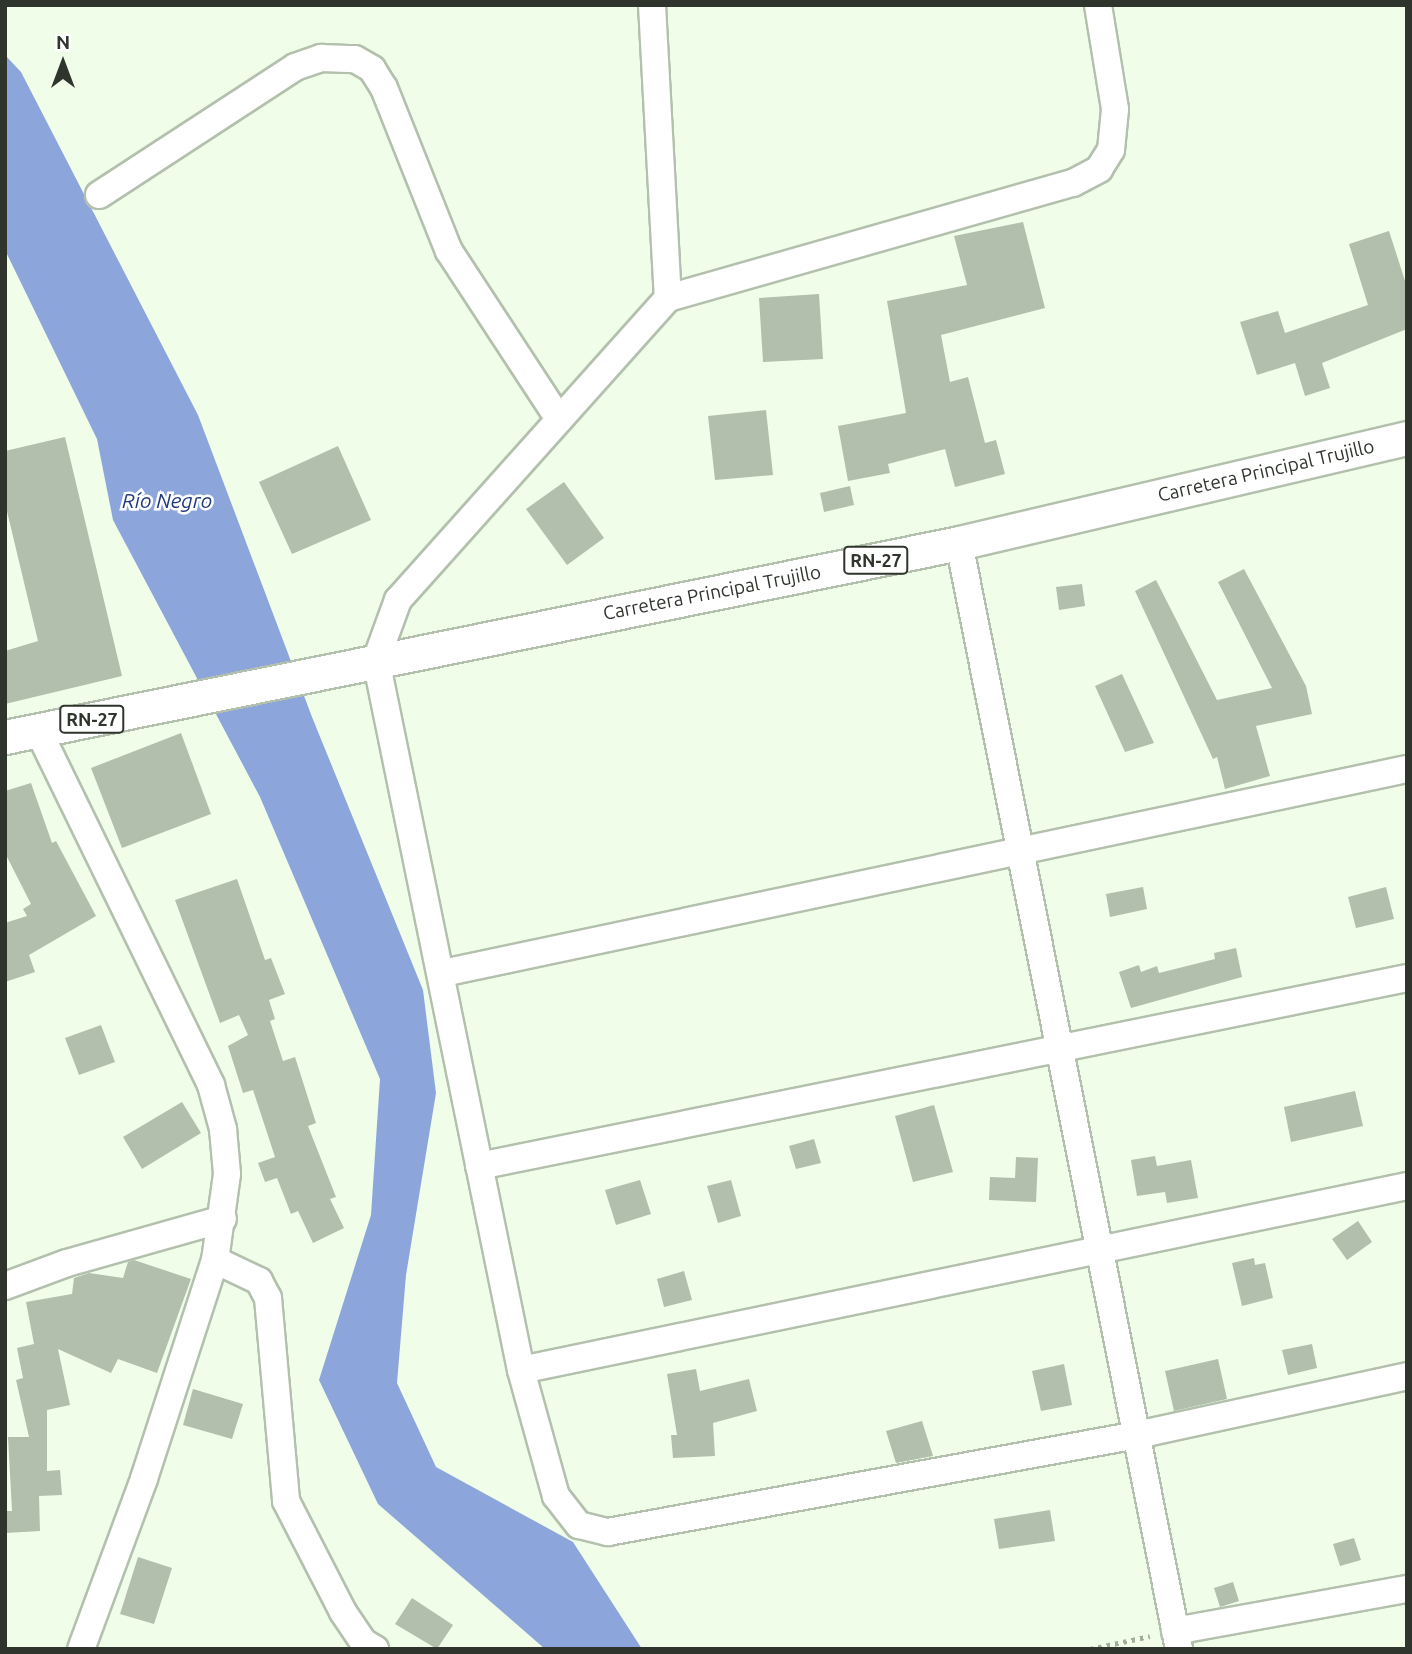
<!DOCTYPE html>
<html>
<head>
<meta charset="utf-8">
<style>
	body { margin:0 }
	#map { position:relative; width:1412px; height:1654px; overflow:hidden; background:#effde9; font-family:Ubuntu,sans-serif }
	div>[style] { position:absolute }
	.water>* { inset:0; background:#8ca6dc }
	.building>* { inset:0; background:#b2bfac }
	.path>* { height:4.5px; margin-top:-2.25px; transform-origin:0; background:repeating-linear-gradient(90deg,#a2ac9d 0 3.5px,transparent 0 8.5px) }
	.roads { filter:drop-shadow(2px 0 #b3c0ad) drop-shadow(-2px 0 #b3c0ad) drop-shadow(0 2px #b3c0ad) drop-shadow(0 -2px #b3c0ad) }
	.minor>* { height:26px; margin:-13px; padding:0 13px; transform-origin:13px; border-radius:13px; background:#fff }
	.major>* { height:33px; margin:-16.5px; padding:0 16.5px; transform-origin:16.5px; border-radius:16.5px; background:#fff }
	span { translate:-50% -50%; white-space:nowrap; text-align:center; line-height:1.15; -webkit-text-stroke:5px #fff; paint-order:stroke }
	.shield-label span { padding:2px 5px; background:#fff; border:2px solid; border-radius:5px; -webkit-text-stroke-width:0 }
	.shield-label { font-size:18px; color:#2f342d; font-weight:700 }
	.street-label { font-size:19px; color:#2f342d }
	.water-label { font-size:21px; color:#203b7b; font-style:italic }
	.frame { position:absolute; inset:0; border:7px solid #2f342d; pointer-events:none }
	.north { position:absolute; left:28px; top:28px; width:70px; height:70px; -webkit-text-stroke:5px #fff; paint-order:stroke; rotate:0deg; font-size:19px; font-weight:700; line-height:28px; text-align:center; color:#2f342d }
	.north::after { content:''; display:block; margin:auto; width:24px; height:32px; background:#2f342d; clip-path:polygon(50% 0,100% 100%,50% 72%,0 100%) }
</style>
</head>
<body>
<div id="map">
	<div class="water">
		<div style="clip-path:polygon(5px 55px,21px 72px,198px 415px,312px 717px,423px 990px,436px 1093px,406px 1275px,397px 1383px,436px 1467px,573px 1542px,642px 1649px,545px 1649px,378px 1504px,319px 1380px,371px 1215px,380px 1079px,260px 797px,113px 520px,97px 439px,5px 250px)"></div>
	</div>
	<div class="building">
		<div style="clip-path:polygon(1023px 222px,1045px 308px,941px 335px,950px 382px,968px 377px,985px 443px,996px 440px,1005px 474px,955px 487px,945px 449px,888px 464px,890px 473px,848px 481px,838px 426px,906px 413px,887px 301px,967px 285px,954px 236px)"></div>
		<div style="clip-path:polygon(1389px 231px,1407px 287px,1407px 329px,1322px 363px,1330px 388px,1305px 396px,1295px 363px,1257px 375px,1240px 322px,1278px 311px,1285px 333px,1368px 305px,1349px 244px)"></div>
		<div style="clip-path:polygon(819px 294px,823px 359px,763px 362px,759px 298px)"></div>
		<div style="clip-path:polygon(766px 410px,773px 475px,715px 480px,708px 416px)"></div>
		<div style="clip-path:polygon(65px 437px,122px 676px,5px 704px,5px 651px,38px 641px,5px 503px,5px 451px)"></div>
		<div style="clip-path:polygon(338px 446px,371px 520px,292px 554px,259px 482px)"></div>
		<div style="clip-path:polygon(564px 482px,604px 538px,567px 565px,526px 509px)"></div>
		<div style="clip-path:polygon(850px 486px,854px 505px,824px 512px,820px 493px)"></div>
		<div style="clip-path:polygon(1244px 569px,1306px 686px,1312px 714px,1256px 726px,1270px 776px,1225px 789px,1217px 757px,1213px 759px,1135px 591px,1156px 580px,1217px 700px,1272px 688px,1218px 582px)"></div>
		<div style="clip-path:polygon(1082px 584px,1085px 606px,1059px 610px,1056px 587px)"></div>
		<div style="clip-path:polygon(1122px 674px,1154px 743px,1125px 752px,1095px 686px)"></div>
		<div style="clip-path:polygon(181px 733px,211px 814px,122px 848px,91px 768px)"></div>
		<div style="clip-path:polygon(31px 783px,52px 843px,56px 841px,96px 916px,29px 955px,35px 972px,5px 982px,5px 923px,27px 916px,23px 909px,31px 904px,5px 853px,5px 791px)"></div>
		<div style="clip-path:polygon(237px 879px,265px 960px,271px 958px,285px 994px,269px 1000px,275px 1019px,270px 1021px,283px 1061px,295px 1057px,316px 1123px,308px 1126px,336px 1197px,330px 1199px,344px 1228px,313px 1243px,298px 1211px,291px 1214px,277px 1178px,265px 1182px,258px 1163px,275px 1157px,253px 1090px,243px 1093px,228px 1046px,248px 1035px,239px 1015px,220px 1023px,175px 900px)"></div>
		<div style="clip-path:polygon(1143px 887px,1147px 909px,1110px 917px,1106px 894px)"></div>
		<div style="clip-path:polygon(1386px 887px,1394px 919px,1356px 928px,1348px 897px)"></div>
		<div style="clip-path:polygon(1236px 948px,1242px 977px,1131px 1008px,1119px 972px,1139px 965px,1141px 972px,1157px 966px,1159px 973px,1215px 959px,1214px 953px)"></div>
		<div style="clip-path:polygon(101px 1025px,115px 1062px,79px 1075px,65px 1038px)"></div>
		<div style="clip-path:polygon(1355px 1091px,1363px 1126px,1291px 1142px,1284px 1107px)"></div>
		<div style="clip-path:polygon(182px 1102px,201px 1133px,142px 1169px,123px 1137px)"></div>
		<div style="clip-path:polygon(934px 1105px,953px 1172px,913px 1182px,895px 1116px)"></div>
		<div style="clip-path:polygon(814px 1139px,821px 1163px,796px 1169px,789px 1146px)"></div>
		<div style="clip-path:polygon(1155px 1156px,1157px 1166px,1191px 1160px,1198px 1198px,1167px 1203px,1165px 1192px,1137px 1196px,1131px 1160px)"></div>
		<div style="clip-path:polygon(1016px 1157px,1038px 1158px,1036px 1202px,989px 1200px,990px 1177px,1015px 1178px)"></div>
		<div style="clip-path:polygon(640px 1180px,651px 1214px,616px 1225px,605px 1190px)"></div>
		<div style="clip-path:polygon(731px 1180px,741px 1216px,718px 1223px,707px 1186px)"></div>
		<div style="clip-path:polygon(1358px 1221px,1372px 1242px,1347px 1260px,1332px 1239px)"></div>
		<div style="clip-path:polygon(1254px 1258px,1255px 1265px,1265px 1263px,1273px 1298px,1242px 1306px,1232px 1263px)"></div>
		<div style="clip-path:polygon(134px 1260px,191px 1279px,157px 1373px,118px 1359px,111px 1373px,58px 1349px,70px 1405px,47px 1410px,47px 1471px,60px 1470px,62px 1495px,39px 1496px,40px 1531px,5px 1533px,5px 1511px,12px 1511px,8px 1437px,29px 1437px,16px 1380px,23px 1378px,17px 1348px,34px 1344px,26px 1302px,72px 1294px,74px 1278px,89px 1273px,123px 1278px,128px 1262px)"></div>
		<div style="clip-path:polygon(684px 1271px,692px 1300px,664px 1307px,657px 1279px)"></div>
		<div style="clip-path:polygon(1312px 1344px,1317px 1368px,1288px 1375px,1282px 1350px)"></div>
		<div style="clip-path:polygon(1218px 1359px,1227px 1399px,1174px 1411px,1165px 1371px)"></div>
		<div style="clip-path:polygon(1064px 1364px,1072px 1405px,1041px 1411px,1032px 1371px)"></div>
		<div style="clip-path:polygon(696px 1369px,700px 1391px,749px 1379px,757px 1411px,713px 1423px,715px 1456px,673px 1458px,671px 1435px,677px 1435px,667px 1374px)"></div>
		<div style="clip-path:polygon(193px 1389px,243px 1404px,232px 1439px,183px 1425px)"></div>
		<div style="clip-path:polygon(922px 1421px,933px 1456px,896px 1463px,886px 1431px)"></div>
		<div style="clip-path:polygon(1050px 1510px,1055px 1541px,999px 1549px,994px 1519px)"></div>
		<div style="clip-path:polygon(1354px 1538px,1361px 1560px,1340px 1566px,1333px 1544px)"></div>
		<div style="clip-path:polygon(138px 1557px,172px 1568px,154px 1624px,120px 1614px)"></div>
		<div style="clip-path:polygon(1233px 1582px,1239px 1601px,1220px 1607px,1214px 1588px)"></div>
		<div style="clip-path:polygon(412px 1598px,453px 1625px,437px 1649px,395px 1624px)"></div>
	</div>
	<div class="path">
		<div style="left:1090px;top:1649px;width:61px;rotate:-12.2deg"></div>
	</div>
	<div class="roads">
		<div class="minor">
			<div style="left:652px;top:5px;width:293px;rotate:86.9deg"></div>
			<div style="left:668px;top:298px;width:405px;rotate:131.8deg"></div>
			<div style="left:398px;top:600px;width:64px;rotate:110.1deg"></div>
			<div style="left:376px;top:660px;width:725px;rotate:78.46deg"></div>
			<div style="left:521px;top:1370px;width:131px;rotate:74.5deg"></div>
			<div style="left:556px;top:1496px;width:37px;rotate:52deg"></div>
			<div style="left:579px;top:1525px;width:30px;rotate:14deg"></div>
			<div style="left:608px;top:1532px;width:538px;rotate:-10.39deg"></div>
			<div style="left:1137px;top:1435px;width:276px;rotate:-12.3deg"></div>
			<div style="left:99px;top:195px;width:234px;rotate:-33.1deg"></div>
			<div style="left:295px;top:67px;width:28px;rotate:-19deg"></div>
			<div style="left:321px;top:58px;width:34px;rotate:2deg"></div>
			<div style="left:355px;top:59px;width:20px;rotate:30deg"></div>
			<div style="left:372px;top:69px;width:22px;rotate:58deg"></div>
			<div style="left:384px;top:88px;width:175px;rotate:68.3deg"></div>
			<div style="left:449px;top:251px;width:201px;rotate:56.8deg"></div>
			<div style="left:668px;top:298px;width:421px;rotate:-15.9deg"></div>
			<div style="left:1073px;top:183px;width:30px;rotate:-28deg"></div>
			<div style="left:1099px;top:169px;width:22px;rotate:-58deg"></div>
			<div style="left:1111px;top:150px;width:41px;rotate:-84.4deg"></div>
			<div style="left:1115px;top:109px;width:105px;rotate:-99.3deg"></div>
			<div style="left:959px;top:543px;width:1128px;rotate:78.75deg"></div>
			<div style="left:38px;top:730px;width:395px;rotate:64deg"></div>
			<div style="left:211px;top:1085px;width:46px;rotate:74.7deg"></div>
			<div style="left:223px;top:1129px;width:45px;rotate:84.9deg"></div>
			<div style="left:227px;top:1174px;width:87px;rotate:97.9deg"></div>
			<div style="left:215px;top:1260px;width:230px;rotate:108deg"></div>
			<div style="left:144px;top:1479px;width:181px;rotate:110.3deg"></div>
			<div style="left:443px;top:973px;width:985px;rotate:-11.95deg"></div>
			<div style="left:479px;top:1166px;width:947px;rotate:-11.45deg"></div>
			<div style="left:215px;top:1260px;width:49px;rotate:25.5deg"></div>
			<div style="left:259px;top:1281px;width:19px;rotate:62deg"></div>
			<div style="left:268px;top:1298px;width:204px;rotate:84.9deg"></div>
			<div style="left:286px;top:1501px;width:125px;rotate:62.8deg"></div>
			<div style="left:343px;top:1612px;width:36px;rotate:56deg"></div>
			<div style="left:363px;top:1642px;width:14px;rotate:30deg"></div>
			<div style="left:5px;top:1286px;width:66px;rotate:-20.4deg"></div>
			<div style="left:67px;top:1263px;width:162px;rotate:-15.8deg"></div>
			<div style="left:521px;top:1370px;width:905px;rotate:-11.73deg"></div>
			<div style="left:1175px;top:1631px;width:236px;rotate:-10.3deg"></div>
		</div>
		<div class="major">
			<div style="left:5px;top:737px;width:974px;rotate:-11.49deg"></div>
			<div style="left:959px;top:543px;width:460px;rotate:-13.2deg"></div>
		</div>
	</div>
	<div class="shield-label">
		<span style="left:876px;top:560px">RN-27</span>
		<span style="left:92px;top:719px">RN-27</span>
	</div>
	<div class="street-label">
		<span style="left:1266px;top:471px;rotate:-13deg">Carretera Principal Trujillo</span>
		<span style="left:712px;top:593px;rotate:-11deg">Carretera Principal Trujillo</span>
	</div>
	<div class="water-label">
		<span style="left:167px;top:500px">Río Negro</span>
	</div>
	<div class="frame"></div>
	<div class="north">N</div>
</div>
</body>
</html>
